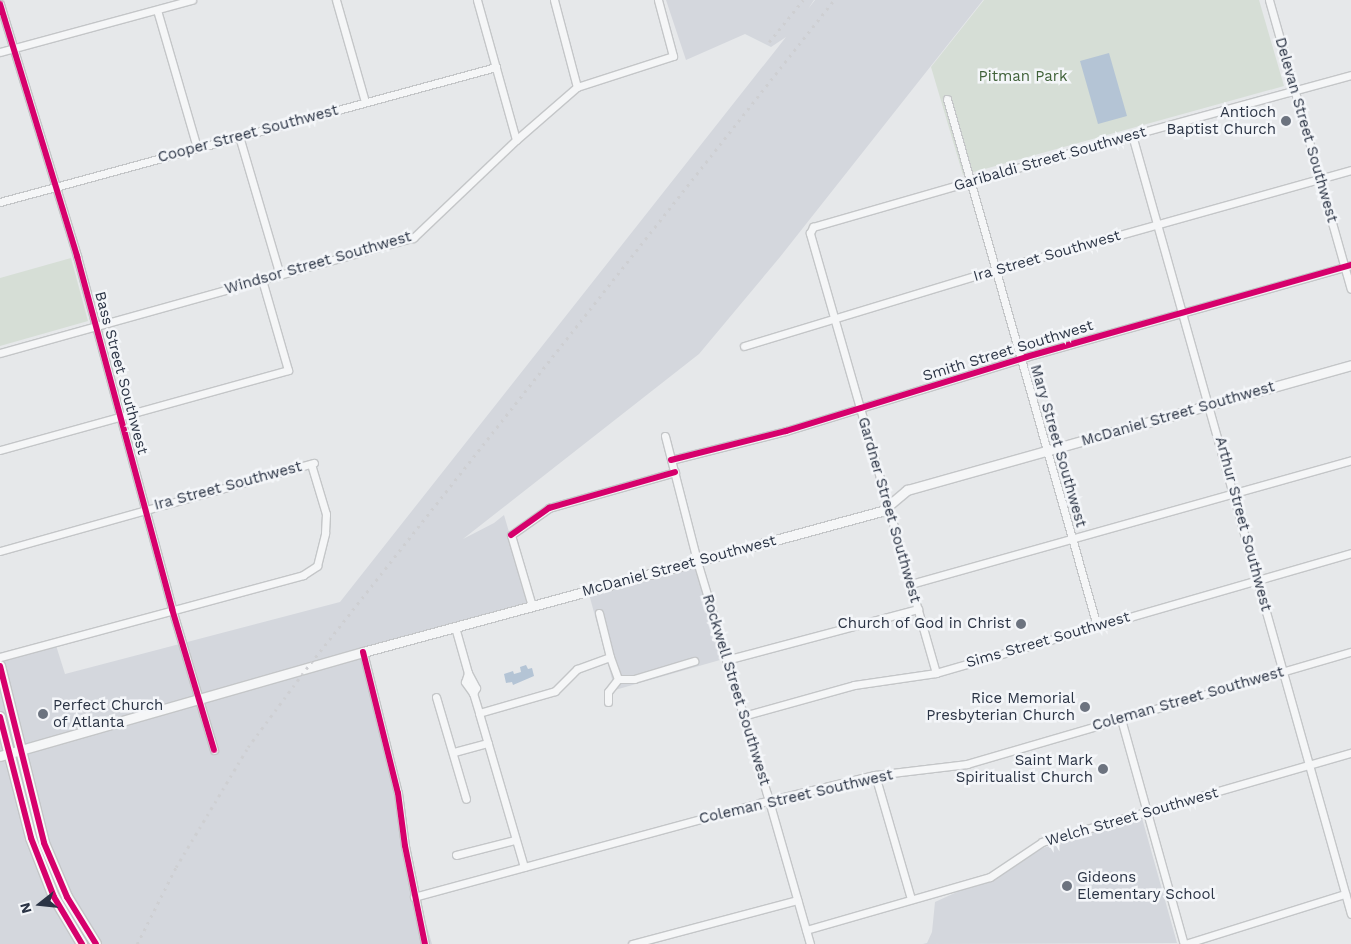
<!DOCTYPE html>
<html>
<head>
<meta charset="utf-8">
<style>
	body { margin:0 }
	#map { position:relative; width:1351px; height:944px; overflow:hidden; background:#e6e8ea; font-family:"Work Sans",sans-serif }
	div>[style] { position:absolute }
	.built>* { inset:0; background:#d4d7dd }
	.green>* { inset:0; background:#d6ded6 }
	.water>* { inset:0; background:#b4c4d5 }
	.roads { filter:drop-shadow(1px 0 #c4c6c8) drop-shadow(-1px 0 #c4c6c8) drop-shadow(0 1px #c4c6c8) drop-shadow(0 -1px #c4c6c8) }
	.minor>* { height:7px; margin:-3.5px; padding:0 3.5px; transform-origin:3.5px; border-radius:3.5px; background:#f5f6f7 }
	.tertiary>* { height:9px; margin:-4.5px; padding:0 4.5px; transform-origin:4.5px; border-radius:4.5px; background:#f5f6f7 }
	.secondary>* { height:10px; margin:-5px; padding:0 5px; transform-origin:5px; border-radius:5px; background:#f8f8f8 }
	.rail>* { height:2.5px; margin-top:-1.25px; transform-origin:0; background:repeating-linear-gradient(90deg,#cecfd2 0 2.5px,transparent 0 7.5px) }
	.cycleway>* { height:6px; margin:-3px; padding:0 3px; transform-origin:3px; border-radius:3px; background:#d6006c }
	.dots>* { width:14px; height:14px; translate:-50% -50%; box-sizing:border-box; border:2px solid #f4f6f9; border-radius:50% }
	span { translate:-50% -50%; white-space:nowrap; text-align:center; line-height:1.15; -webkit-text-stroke:5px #f4f6f9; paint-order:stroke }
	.park-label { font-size:15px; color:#3f6138 }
	.poi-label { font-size:15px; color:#2b3445 }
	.right { translate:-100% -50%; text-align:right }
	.left { translate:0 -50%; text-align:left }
	.street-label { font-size:15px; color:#2b3445 }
	.north { position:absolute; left:15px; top:879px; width:50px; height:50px; -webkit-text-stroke:4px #f4f6f9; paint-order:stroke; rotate:254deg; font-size:14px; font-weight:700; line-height:20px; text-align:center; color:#2b3445 }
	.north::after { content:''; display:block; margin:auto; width:18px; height:22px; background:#2b3445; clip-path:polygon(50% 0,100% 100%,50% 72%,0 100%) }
</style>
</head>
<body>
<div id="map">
	<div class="built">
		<div style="clip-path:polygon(666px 0,814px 0,808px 9px,815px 0,983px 0,780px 257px,699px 354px,463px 539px,494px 523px,504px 515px,532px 610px,367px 653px,378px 724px,419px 899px,432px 944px,0 944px,0 656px,54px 639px,65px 674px,340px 602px,786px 37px,771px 47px,745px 34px,686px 60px)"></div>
		<div style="clip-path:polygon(699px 562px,727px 658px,615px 690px,589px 594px)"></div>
		<div style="clip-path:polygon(1142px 818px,1177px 943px,923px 944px,927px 943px,932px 932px,935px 902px,957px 892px,991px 880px,1043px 848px)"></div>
	</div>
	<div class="green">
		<div style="clip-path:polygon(984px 0,1259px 0,1284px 86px,963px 175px,931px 67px)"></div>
		<div style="clip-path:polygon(71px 258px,88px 321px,0 346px,0 278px)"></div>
	</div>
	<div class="water">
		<div style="clip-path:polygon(1109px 53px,1127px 116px,1098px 124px,1080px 61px)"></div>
		<div style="clip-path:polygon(526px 665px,528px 669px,532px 668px,534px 676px,513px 685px,512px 682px,506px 683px,504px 674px,513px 671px,514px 674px,521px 672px,520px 667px)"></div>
	</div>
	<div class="roads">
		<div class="minor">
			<div style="left:336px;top:0;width:106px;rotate:74.1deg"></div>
			<div style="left:477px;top:0;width:145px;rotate:74.4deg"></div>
			<div style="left:554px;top:0;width:90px;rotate:75.2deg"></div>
			<div style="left:1269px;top:0;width:300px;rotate:74.2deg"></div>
			<div style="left:0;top:4px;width:264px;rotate:73deg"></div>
			<div style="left:77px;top:256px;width:366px;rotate:74.9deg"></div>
			<div style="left:172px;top:609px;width:147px;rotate:73.4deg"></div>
			<div style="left:157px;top:10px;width:144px;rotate:73.8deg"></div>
			<div style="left:0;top:52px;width:199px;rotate:-15.2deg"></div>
			<div style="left:947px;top:99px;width:548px;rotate:74.11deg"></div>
			<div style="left:1132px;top:135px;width:809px;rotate:74.3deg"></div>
			<div style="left:239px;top:136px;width:145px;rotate:73.6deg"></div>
			<div style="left:0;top:202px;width:514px;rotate:-15.23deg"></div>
			<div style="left:744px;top:346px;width:255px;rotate:-16.9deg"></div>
			<div style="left:988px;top:272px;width:377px;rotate:-15.7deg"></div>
			<div style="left:0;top:353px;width:429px;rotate:-15.6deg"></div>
			<div style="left:413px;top:238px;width:142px;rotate:-43.6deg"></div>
			<div style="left:516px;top:140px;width:81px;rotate:-41deg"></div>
			<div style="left:577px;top:87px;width:101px;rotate:-17.9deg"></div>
			<div style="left:673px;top:56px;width:58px;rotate:-105deg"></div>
			<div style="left:665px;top:436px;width:129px;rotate:75.6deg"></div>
			<div style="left:697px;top:561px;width:243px;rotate:73.3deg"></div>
			<div style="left:767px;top:794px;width:156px;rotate:74deg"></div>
			<div style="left:0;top:450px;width:299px;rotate:-15.5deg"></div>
			<div style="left:288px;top:370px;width:94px;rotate:-106.1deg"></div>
			<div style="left:671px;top:460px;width:119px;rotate:-14.2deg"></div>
			<div style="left:786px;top:431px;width:251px;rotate:-17.1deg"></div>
			<div style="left:1026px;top:357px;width:338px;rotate:-15.8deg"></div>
			<div style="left:0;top:551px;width:326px;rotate:-15.7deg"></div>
			<div style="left:911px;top:584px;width:457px;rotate:-15.7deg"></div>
			<div style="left:532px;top:606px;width:74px;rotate:-106.5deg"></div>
			<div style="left:511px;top:535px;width:47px;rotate:-35.4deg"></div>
			<div style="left:549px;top:508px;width:131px;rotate:-15.9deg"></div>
			<div style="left:599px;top:613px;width:45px;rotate:76deg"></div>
			<div style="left:455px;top:627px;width:48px;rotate:74.2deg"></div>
			<div style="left:468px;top:673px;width:17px;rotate:62deg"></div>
			<div style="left:476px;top:688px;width:6px;rotate:121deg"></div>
			<div style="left:363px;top:652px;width:145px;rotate:76.1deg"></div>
			<div style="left:398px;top:793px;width:53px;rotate:82.5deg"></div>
			<div style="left:405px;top:846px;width:100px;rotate:78.5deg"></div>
			<div style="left:0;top:657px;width:314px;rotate:-15.1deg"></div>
			<div style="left:303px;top:575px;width:17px;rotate:-33deg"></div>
			<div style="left:317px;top:566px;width:34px;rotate:-76deg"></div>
			<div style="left:325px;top:533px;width:19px;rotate:-87deg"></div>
			<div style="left:326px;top:514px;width:52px;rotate:-106.7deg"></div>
			<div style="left:726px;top:660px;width:199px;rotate:-14.9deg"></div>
			<div style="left:468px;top:673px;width:9px;rotate:108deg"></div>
			<div style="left:465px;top:682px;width:14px;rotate:54deg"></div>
			<div style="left:936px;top:673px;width:458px;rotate:-106deg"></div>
			<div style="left:810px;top:233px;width:7px;rotate:-63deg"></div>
			<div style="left:813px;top:227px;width:332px;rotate:-16.1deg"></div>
			<div style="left:1132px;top:135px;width:227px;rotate:-15.3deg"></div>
			<div style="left:618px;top:679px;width:16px"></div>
			<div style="left:634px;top:679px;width:63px;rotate:-16.7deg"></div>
			<div style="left:473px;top:693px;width:21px;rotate:73deg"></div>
			<div style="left:436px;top:697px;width:106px;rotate:73.6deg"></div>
			<div style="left:743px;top:716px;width:115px;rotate:-15.6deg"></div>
			<div style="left:854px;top:685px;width:83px;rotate:-8.3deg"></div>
			<div style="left:936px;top:673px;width:432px;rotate:-16.1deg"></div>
			<div style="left:1121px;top:719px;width:234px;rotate:74.4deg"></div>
			<div style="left:454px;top:752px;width:35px;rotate:-15deg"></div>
			<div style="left:875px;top:775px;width:129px;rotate:73.8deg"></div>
			<div style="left:456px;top:855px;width:61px;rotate:-14.3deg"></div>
			<div style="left:524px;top:867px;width:160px;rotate:-106.3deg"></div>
			<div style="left:479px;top:713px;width:79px;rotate:-16.1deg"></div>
			<div style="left:555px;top:691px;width:31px;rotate:-45deg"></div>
			<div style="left:577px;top:669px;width:35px;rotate:-20deg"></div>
			<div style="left:610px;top:657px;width:23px;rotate:70deg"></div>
			<div style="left:618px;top:679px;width:16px;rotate:128deg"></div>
			<div style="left:608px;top:692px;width:10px;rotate:90deg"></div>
			<div style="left:414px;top:897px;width:358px;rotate:-15.2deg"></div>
			<div style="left:759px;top:803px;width:119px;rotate:-13.6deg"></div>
			<div style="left:875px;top:775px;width:93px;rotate:-6.8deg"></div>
			<div style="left:967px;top:764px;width:400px;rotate:-16.3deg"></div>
			<div style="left:806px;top:930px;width:191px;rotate:-16.1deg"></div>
			<div style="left:990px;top:877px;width:63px;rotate:-33.9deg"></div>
			<div style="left:1042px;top:842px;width:322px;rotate:-16.1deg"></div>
			<div style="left:632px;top:944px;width:171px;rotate:-14.9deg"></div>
			<div style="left:1185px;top:944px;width:168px;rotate:-17.4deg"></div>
		</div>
		<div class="tertiary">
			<div style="left:0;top:756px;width:378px;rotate:-16deg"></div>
			<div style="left:363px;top:652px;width:538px;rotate:-15.2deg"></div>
			<div style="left:882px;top:511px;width:33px;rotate:-40deg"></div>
			<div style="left:907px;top:490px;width:461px;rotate:-15.7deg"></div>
		</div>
		<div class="secondary">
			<div style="left:0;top:666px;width:182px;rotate:76deg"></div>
			<div style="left:44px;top:843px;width:59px;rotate:66.9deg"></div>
			<div style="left:67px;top:897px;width:55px;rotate:58.3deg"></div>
			<div style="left:0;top:717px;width:125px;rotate:75.6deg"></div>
			<div style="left:31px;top:838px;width:63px;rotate:68.7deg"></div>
			<div style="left:54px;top:897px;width:55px;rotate:59.2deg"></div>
		</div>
	</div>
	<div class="rail">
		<div style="left:769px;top:42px;width:54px;rotate:-51deg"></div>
		<div style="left:137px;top:944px;width:86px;rotate:-63.1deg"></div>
		<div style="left:176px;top:867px;width:140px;rotate:-59deg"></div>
		<div style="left:248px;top:747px;width:97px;rotate:-53.4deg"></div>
		<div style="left:306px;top:669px;width:852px;rotate:-51.72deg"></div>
	</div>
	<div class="cycleway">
		<div style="left:0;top:4px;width:264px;rotate:73deg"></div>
		<div style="left:77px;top:256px;width:366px;rotate:74.9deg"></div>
		<div style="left:172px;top:609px;width:147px;rotate:73.4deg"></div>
		<div style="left:671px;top:460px;width:119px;rotate:-14.2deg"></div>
		<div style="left:786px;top:431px;width:251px;rotate:-17.1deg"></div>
		<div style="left:1026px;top:357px;width:338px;rotate:-15.8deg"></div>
		<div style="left:511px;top:535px;width:47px;rotate:-35.4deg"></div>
		<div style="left:549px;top:508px;width:131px;rotate:-15.9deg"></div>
		<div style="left:363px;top:652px;width:145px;rotate:76.1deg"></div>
		<div style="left:398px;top:793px;width:53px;rotate:82.5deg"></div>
		<div style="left:405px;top:846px;width:100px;rotate:78.5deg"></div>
		<div style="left:0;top:666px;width:182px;rotate:76deg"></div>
		<div style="left:44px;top:843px;width:59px;rotate:66.9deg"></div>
		<div style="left:67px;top:897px;width:55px;rotate:58.3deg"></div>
		<div style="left:0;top:717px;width:125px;rotate:75.6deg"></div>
		<div style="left:31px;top:838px;width:63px;rotate:68.7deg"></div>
		<div style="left:54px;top:897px;width:55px;rotate:59.2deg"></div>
	</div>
	<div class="dots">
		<div style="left:1286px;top:121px;background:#6c737f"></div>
		<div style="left:1021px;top:624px;background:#6c737f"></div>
		<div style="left:1085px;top:707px;background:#6c737f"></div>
		<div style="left:43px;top:714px;background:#6c737f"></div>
		<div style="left:1103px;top:769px;background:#6c737f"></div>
		<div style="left:1067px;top:886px;background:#6c737f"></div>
	</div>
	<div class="park-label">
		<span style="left:1023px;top:77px">Pitman Park</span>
	</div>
	<div class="poi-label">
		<span class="right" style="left:1276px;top:121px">Antioch<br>Baptist Church</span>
		<span class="right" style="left:1011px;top:624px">Church of God in Christ</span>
		<span class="right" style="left:1075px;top:707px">Rice Memorial<br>Presbyterian Church</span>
		<span class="left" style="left:53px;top:714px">Perfect Church<br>of Atlanta</span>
		<span class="right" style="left:1093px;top:769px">Saint Mark<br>Spiritualist Church</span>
		<span class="left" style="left:1077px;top:886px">Gideons<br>Elementary School</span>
	</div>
	<div class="street-label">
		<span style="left:1306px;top:130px;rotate:74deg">Delevan Street Southwest</span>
		<span style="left:248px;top:134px;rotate:-15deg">Cooper Street Southwest</span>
		<span style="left:1050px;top:159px;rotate:-16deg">Garibaldi Street Southwest</span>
		<span style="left:1047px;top:256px;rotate:-16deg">Ira Street Southwest</span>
		<span style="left:318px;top:263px;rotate:-16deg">Windsor Street Southwest</span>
		<span style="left:1008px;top:351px;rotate:-17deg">Smith Street Southwest</span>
		<span style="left:121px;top:373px;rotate:75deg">Bass Street Southwest</span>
		<span style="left:1178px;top:414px;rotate:-16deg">McDaniel Street Southwest</span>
		<span style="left:1058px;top:446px;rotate:74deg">Mary Street Southwest</span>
		<span style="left:228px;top:486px;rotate:-15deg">Ira Street Southwest</span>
		<span style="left:889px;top:510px;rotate:74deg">Gardner Street Southwest</span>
		<span style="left:1243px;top:524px;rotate:75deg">Arthur Street Southwest</span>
		<span style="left:679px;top:566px;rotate:-15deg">McDaniel Street Southwest</span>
		<span style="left:1048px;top:640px;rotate:-16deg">Sims Street Southwest</span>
		<span style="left:736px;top:690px;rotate:73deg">Rockwell Street Southwest</span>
		<span style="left:1188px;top:699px;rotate:-16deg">Coleman Street Southwest</span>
		<span style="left:796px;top:797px;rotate:-13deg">Coleman Street Southwest</span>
		<span style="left:1132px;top:817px;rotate:-16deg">Welch Street Southwest</span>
	</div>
	<div class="north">N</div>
</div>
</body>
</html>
